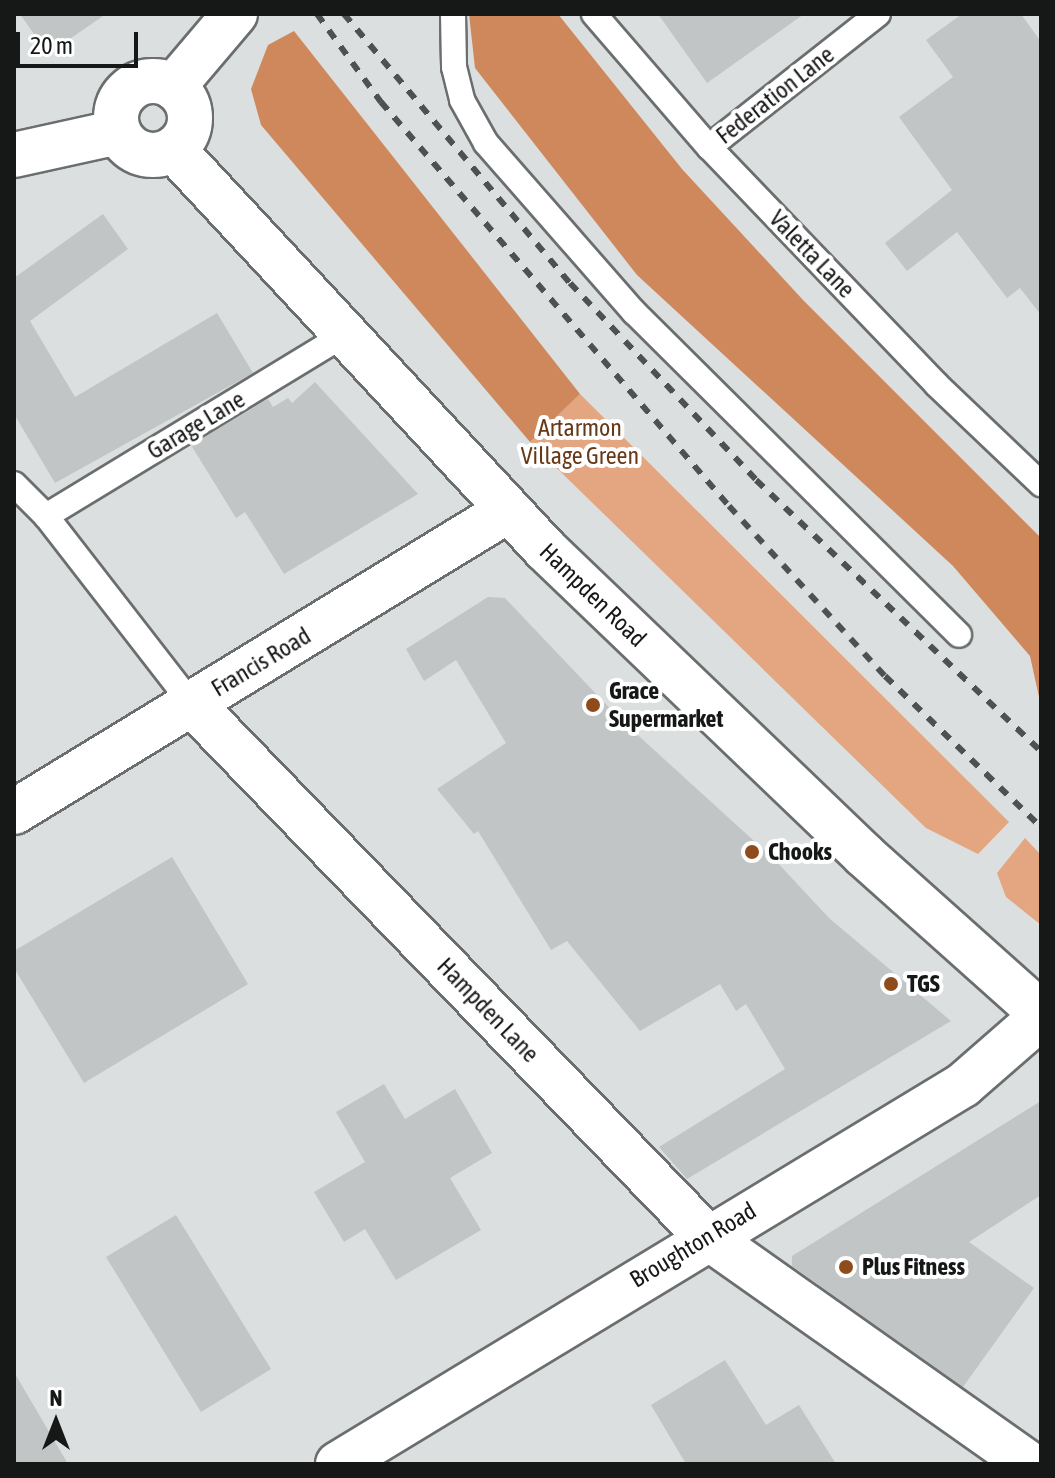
<!DOCTYPE html>
<html>
<head>
<meta charset="utf-8">
<style>
	body { margin:0 }
	#map { position:relative; width:1055px; height:1478px; overflow:hidden; background:#dbdfdf; font-family:"Asap Condensed",sans-serif }
	div>[style] { position:absolute }
	.green>* { inset:0; background:#e3a680 }
	.forest>* { inset:0; background:#ce885b }
	.building>* { inset:0; background:#c1c5c5 }
	.roads { filter:drop-shadow(2px 0 #6b6e6e) drop-shadow(-2px 0 #6b6e6e) drop-shadow(0 2px #6b6e6e) drop-shadow(0 -2px #6b6e6e) }
	.lane>* { height:24px; margin:-12px; padding:0 12px; transform-origin:12px; border-radius:12px; background:#fff }
	.street>* { height:44px; margin:-22px; padding:0 22px; transform-origin:22px; border-radius:22px; background:#fff }
	.secondary>* { height:44px; margin:-22px; padding:0 22px; transform-origin:22px; border-radius:22px; background:#fff }
	.secondary>.ring { margin:-22px; padding:0; box-sizing:content-box; background:none; border:44px solid #fff; border-radius:50% }
	.rail>* { height:6px; margin-top:-3px; transform-origin:0; background:repeating-linear-gradient(90deg,#4f5151 0 10px,transparent 0 20px) }
	.dots>* { width:22px; height:22px; translate:-50% -50%; box-sizing:border-box; border:4px solid #fff; border-radius:50% }
	span { translate:-50% -50%; white-space:nowrap; text-align:center; line-height:1.15; -webkit-text-stroke:8px #fff; paint-order:stroke }
	.street-label { font-size:24px; color:#161717 }
	.park-label { font-size:24px; color:#683917 }
	.poi-label { font-size:24px; color:#161717; font-weight:700 }
	.left { translate:0 -50%; text-align:left }
	.frame { position:absolute; inset:0; border:16px solid #161717; pointer-events:none }
	.north { position:absolute; left:16px; top:1382px; width:80px; height:80px; -webkit-text-stroke:6px #fff; paint-order:stroke; rotate:0deg; font-size:22px; font-weight:700; line-height:32px; text-align:center; color:#161717 }
	.north::after { content:''; display:block; margin:auto; width:28px; height:36px; background:#161717; clip-path:polygon(50% 0,100% 100%,50% 72%,0 100%) }
	.scale { position:absolute; left:16px; top:32px; width:122px; height:36px; box-sizing:border-box; border:4px solid #161717; border-top:0; padding-left:10px; font-size:24px; line-height:28px; white-space:nowrap; color:#161717; -webkit-text-stroke:6px #fff; paint-order:stroke }
</style>
</head>
<body>
<div id="map">
	<div class="green">
		<div style="clip-path:polygon(580px 394px,1009px 822px,978px 854px,926px 828px,530px 442px)"></div>
		<div style="clip-path:polygon(1025px 838px,1041px 855px,1041px 925px,1006px 897px,997px 873px)"></div>
	</div>
	<div class="forest">
		<div style="clip-path:polygon(469px 14px,558px 14px,682px 169px,803px 300px,1041px 538px,1041px 706px,1030px 656px,953px 566px,637px 275px,475px 68px)"></div>
		<div style="clip-path:polygon(294px 31px,580px 394px,530px 442px,261px 125px,251px 89px,268px 45px)"></div>
	</div>
	<div class="building">
		<div style="clip-path:polygon(20px 14px,106px 14px,48px 54px)"></div>
		<div style="clip-path:polygon(658px 14px,804px 14px,707px 83px)"></div>
		<div style="clip-path:polygon(962px 14px,1021px 14px,1041px 42px,1041px 315px,1020px 288px,1007px 298px,957px 232px,907px 271px,885px 243px,952px 190px,899px 117px,953px 77px,926px 40px)"></div>
		<div style="clip-path:polygon(103px 214px,128px 249px,30px 321px,75px 397px,217px 313px,253px 373px,55px 483px,14px 414px,14px 278px)"></div>
		<div style="clip-path:polygon(315px 382px,418px 494px,284px 574px,245px 512px,236px 518px,191px 445px,268px 399px,273px 407px,288px 398px,292px 403px)"></div>
		<div style="clip-path:polygon(488px 597px,505px 598px,619px 718px,775px 860px,829px 918px,951px 1021px,687px 1179px,659px 1147px,785px 1069px,746px 1004px,736px 1011px,720px 984px,640px 1031px,567px 941px,551px 950px,478px 831px,474px 834px,437px 789px,506px 743px,456px 660px,424px 681px,406px 649px)"></div>
		<div style="clip-path:polygon(172px 857px,248px 984px,84px 1083px,14px 968px,14px 951px)"></div>
		<div style="clip-path:polygon(384px 1084px,405px 1119px,455px 1089px,492px 1153px,450px 1178px,481px 1230px,396px 1280px,365px 1229px,344px 1242px,314px 1192px,365px 1162px,336px 1112px)"></div>
		<div style="clip-path:polygon(1041px 1101px,1041px 1195px,969px 1242px,1034px 1288px,963px 1387px,792px 1266px,792px 1256px)"></div>
		<div style="clip-path:polygon(176px 1215px,271px 1369px,201px 1412px,106px 1257px)"></div>
		<div style="clip-path:polygon(725px 1360px,766px 1425px,799px 1405px,836px 1464px,686px 1464px,651px 1405px)"></div>
		<div style="clip-path:polygon(14px 1372px,68px 1464px,14px 1464px)"></div>
	</div>
	<div class="roads">
		<div class="lane">
			<div style="left:453px;top:14px;width:53px;rotate:88.9deg"></div>
			<div style="left:454px;top:67px;width:34px;rotate:76deg"></div>
			<div style="left:462px;top:100px;width:49px;rotate:60.8deg"></div>
			<div style="left:486px;top:143px;width:225px;rotate:48.8deg"></div>
			<div style="left:634px;top:312px;width:458px;rotate:44.8deg"></div>
			<div style="left:594px;top:14px;width:176px;rotate:49.2deg"></div>
			<div style="left:709px;top:147px;width:330px;rotate:46.2deg"></div>
			<div style="left:937px;top:385px;width:144px;rotate:43.6deg"></div>
			<div style="left:709px;top:147px;width:215px;rotate:-38.2deg"></div>
			<div style="left:14px;top:484px;width:45px;rotate:45deg"></div>
			<div style="left:46px;top:516px;width:237px;rotate:52.2deg"></div>
			<div style="left:46px;top:516px;width:352px;rotate:-31.3deg"></div>
		</div>
		<div class="street">
			<div style="left:191px;top:703px;width:741px;rotate:45.98deg"></div>
			<div style="left:706px;top:1236px;width:395px;rotate:35.2deg"></div>
			<div style="left:14px;top:812px;width:578px;rotate:-31.41deg"></div>
			<div style="left:338px;top:1464px;width:731px;rotate:-31.23deg"></div>
			<div style="left:963px;top:1085px;width:103px;rotate:-41.1deg"></div>
		</div>
		<div class="secondary">
			<div class="ring" style="left:116px;top:81px;width:30px;height:30px"></div>
			<div style="left:173px;top:87px;width:96px;rotate:-49.7deg"></div>
			<div style="left:173px;top:149px;width:546px;rotate:47.08deg"></div>
			<div style="left:545px;top:549px;width:442px;rotate:43.8deg"></div>
			<div style="left:864px;top:855px;width:237px;rotate:41.8deg"></div>
			<div style="left:14px;top:155px;width:107px;rotate:-12.4deg"></div>
		</div>
	</div>
	<div class="rail">
		<div style="left:317px;top:14px;width:109px;rotate:54deg"></div>
		<div style="left:381px;top:102px;width:533px;rotate:49.26deg"></div>
		<div style="left:729px;top:506px;width:231px;rotate:47.5deg"></div>
		<div style="left:885px;top:676px;width:217px;rotate:44.1deg"></div>
		<div style="left:344px;top:14px;width:351px;rotate:50deg"></div>
		<div style="left:570px;top:283px;width:271px;rotate:46.6deg"></div>
		<div style="left:756px;top:480px;width:393px;rotate:43.6deg"></div>
	</div>
	<div class="dots">
		<div style="left:593px;top:705px;background:#8e4c1b"></div>
		<div style="left:752px;top:852px;background:#8e4c1b"></div>
		<div style="left:891px;top:984px;background:#8e4c1b"></div>
		<div style="left:846px;top:1267px;background:#8e4c1b"></div>
	</div>
	<div class="street-label">
		<span style="left:775px;top:95px;rotate:-38deg">Federation Lane</span>
		<span style="left:812px;top:254px;rotate:46deg">Valetta Lane</span>
		<span style="left:196px;top:425px;rotate:-31deg">Garage Lane</span>
		<span style="left:593px;top:595px;rotate:44deg">Hampden Road</span>
		<span style="left:261px;top:662px;rotate:-31deg">Francis Road</span>
		<span style="left:488px;top:1010px;rotate:46deg">Hampden Lane</span>
		<span style="left:693px;top:1245px;rotate:-31deg">Broughton Road</span>
	</div>
	<div class="park-label">
		<span style="left:580px;top:442px">Artarmon<br>Village Green</span>
	</div>
	<div class="poi-label">
		<span class="left" style="left:609px;top:705px">Grace<br>Supermarket</span>
		<span class="left" style="left:768px;top:852px">Chooks</span>
		<span class="left" style="left:907px;top:984px">TGS</span>
		<span class="left" style="left:862px;top:1267px">Plus Fitness</span>
	</div>
	<div class="frame"></div>
	<div class="north">N</div>
	<div class="scale">20 m</div>
</div>
</body>
</html>
